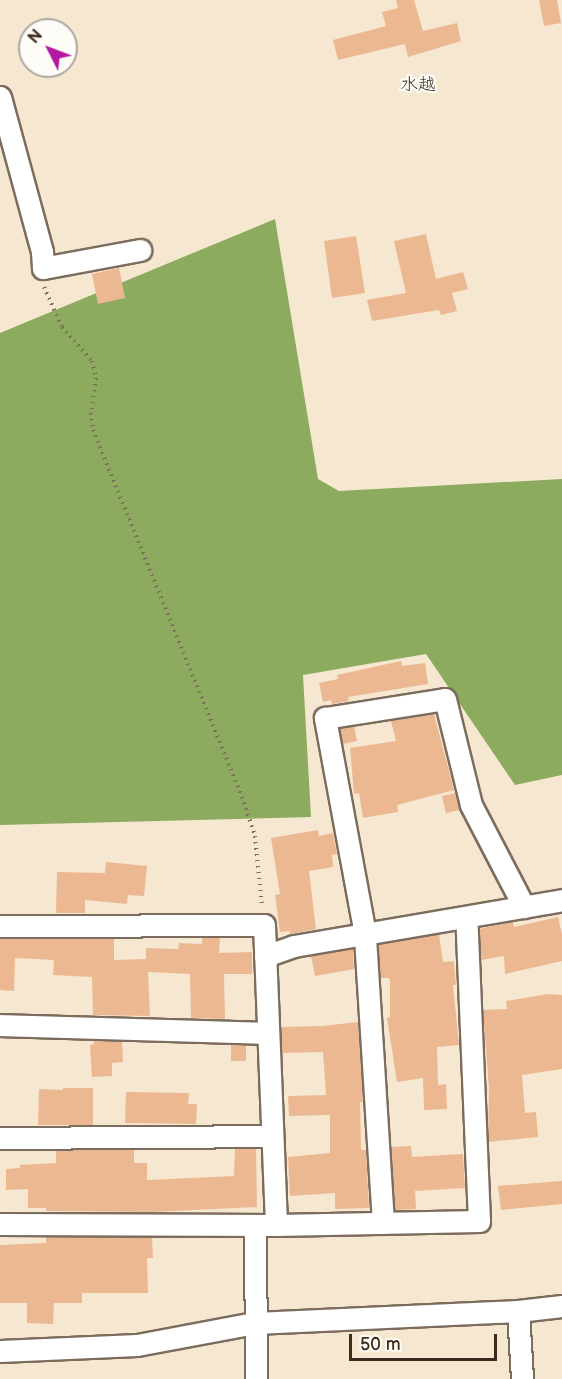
<!DOCTYPE html>
<html>
<head>
<meta charset="utf-8">
<style>
	body { margin:0 }
	#map { position:relative; width:562px; height:1379px; overflow:hidden; background:#f6e7d1; font-family:"Balsamiq Sans","Klee One",sans-serif }
	div>[style] { position:absolute }
	.forest>* { inset:0; background:#8cab5f }
	.building>* { inset:0; background:#ecb891 }
	.path>* { height:4px; margin-top:-2px; transform-origin:0; background:repeating-linear-gradient(90deg,#7c6c5d 0 1.5px,transparent 0 6px) }
	.roads { filter:drop-shadow(2px 0 #7c6c5d) drop-shadow(-2px 0 #7c6c5d) drop-shadow(0 2px #7c6c5d) drop-shadow(0 -2px #7c6c5d) }
	.minor>* { height:21px; margin:-10.5px; padding:0 10.5px; transform-origin:10.5px; border-radius:10.5px; background:#fff }
	span { translate:-50% -50%; white-space:nowrap; text-align:center; line-height:1.15; -webkit-text-stroke:4.5px #fdfcf7; paint-order:stroke }
	.neighbourhood-label { font-size:18px; color:#3b2a1e }
	.north { position:absolute; left:18px; top:18px; width:60px; height:60px; box-sizing:border-box; background:#fdfcf7; border:2px solid #afa8a0; border-radius:50%; rotate:312deg; font-size:16px; font-weight:700; line-height:24px; text-align:center; color:#3b2a1e }
	.north::after { content:''; display:block; margin:auto; width:21px; height:27px; background:#b5179e; clip-path:polygon(50% 0,100% 100%,50% 72%,0 100%) }
	.scale { position:absolute; left:349px; top:1334px; width:148px; height:27px; box-sizing:border-box; border:3px solid #3b2a1e; border-top:0; padding-left:8px; font-size:18px; line-height:21px; white-space:nowrap; color:#3b2a1e; -webkit-text-stroke:4px #fdfcf7; paint-order:stroke }
</style>
</head>
<body>
<div id="map">
	<div class="forest">
		<div style="clip-path:polygon(275px 219px,318px 479px,339px 491px,562px 479px,562px 775px,515px 785px,426px 654px,303px 675px,311px 817px,0 825px,0 333px)"></div>
	</div>
	<div class="building">
		<div style="clip-path:polygon(396px 0,414px 0,423px 31px,457px 23px,461px 41px,408px 57px,405px 44px,338px 60px,333px 40px,386px 26px,382px 12px,398px 8px)"></div>
		<div style="clip-path:polygon(539px 0,557px 0,561px 23px,544px 26px)"></div>
		<div style="clip-path:polygon(426px 234px,436px 279px,463px 272px,468px 289px,452px 293px,457px 311px,441px 315px,439px 310px,372px 321px,367px 300px,406px 293px,394px 241px)"></div>
		<div style="clip-path:polygon(356px 236px,365px 293px,332px 298px,324px 241px)"></div>
		<div style="clip-path:polygon(119px 268px,125px 298px,98px 304px,92px 274px)"></div>
		<div style="clip-path:polygon(401px 661px,402px 666px,425px 663px,428px 684px,348px 697px,349px 701px,332px 704px,331px 700px,323px 702px,319px 683px,338px 679px,337px 675px)"></div>
		<div style="clip-path:polygon(434px 714px,454px 790px,397px 805px,398px 812px,363px 818px,359px 793px,354px 794px,350px 748px,396px 741px,391px 721px)"></div>
		<div style="clip-path:polygon(354px 726px,357px 741px,343px 744px,340px 729px)"></div>
		<div style="clip-path:polygon(455px 793px,460px 810px,446px 813px,442px 796px)"></div>
		<div style="clip-path:polygon(318px 830px,319px 836px,333px 833px,337px 854px,332px 855px,333px 867px,309px 871px,316px 929px,290px 934px,290px 931px,280px 932px,275px 895px,280px 894px,271px 838px)"></div>
		<div style="clip-path:polygon(106px 862px,147px 866px,144px 896px,128px 895px,127px 904px,85px 900px,85px 913px,56px 913px,57px 872px,105px 873px)"></div>
		<div style="clip-path:polygon(558px 917px,562px 934px,562px 961px,505px 974px,504px 956px,481px 960px,479px 929px,513px 922px,514px 927px)"></div>
		<div style="clip-path:polygon(439px 934px,443px 962px,454px 961px,456px 985px,453px 985px,459px 1045px,437px 1047px,438px 1085px,446px 1084px,447px 1109px,424px 1110px,423px 1078px,397px 1082px,387px 1018px,390px 1017px,390px 983px,389px 978px,381px 978px,378px 944px)"></div>
		<div style="clip-path:polygon(202px 938px,220px 938px,219px 953px,252px 952px,252px 974px,224px 974px,225px 1019px,191px 1018px,190px 974px,148px 972px,150px 1016px,93px 1015px,92px 977px,53px 975px,54px 960px,15px 958px,14px 991px,0 990px,0 939px,114px 939px,114px 960px,146px 959px,146px 948px,178px 949px,179px 943px,202px 944px)"></div>
		<div style="clip-path:polygon(353px 949px,354px 969px,315px 976px,311px 956px)"></div>
		<div style="clip-path:polygon(548px 994px,562px 995px,562px 1069px,522px 1075px,525px 1113px,536px 1112px,538px 1137px,488px 1142px,489px 1089px,483px 1010px,507px 1009px,506px 1001px)"></div>
		<div style="clip-path:polygon(358px 1022px,363px 1102px,360px 1102px,361px 1150px,366px 1150px,369px 1208px,335px 1209px,335px 1193px,290px 1196px,288px 1157px,330px 1153px,330px 1115px,289px 1116px,288px 1096px,326px 1095px,323px 1052px,282px 1053px,281px 1027px,322px 1026px)"></div>
		<div style="clip-path:polygon(94px 1041px,122px 1041px,123px 1062px,112px 1063px,112px 1076px,92px 1077px,90px 1045px,94px 1044px)"></div>
		<div style="clip-path:polygon(231px 1045px,246px 1045px,246px 1061px,231px 1061px)"></div>
		<div style="clip-path:polygon(63px 1088px,93px 1088px,93px 1125px,38px 1125px,39px 1089px,63px 1090px)"></div>
		<div style="clip-path:polygon(126px 1092px,189px 1093px,188px 1104px,197px 1104px,196px 1124px,125px 1123px)"></div>
		<div style="clip-path:polygon(411px 1146px,412px 1157px,463px 1154px,465px 1188px,415px 1191px,416px 1209px,395px 1210px,391px 1147px)"></div>
		<div style="clip-path:polygon(235px 1149px,256px 1149px,257px 1207px,152px 1212px,46px 1211px,46px 1208px,28px 1208px,28px 1189px,6px 1190px,6px 1169px,20px 1168px,20px 1165px,56px 1163px,56px 1150px,134px 1150px,134px 1163px,147px 1163px,147px 1180px,234px 1176px)"></div>
		<div style="clip-path:polygon(562px 1181px,562px 1204px,501px 1210px,498px 1186px)"></div>
		<div style="clip-path:polygon(46px 1237px,152px 1237px,153px 1258px,147px 1258px,148px 1293px,82px 1293px,82px 1303px,54px 1303px,53px 1324px,27px 1323px,27px 1303px,0 1303px,0 1245px,46px 1243px)"></div>
	</div>
	<div class="path">
		<div style="left:44px;top:287px;width:44px;rotate:65.8deg"></div>
		<div style="left:62px;top:327px;width:45px;rotate:48.6deg"></div>
		<div style="left:92px;top:361px;width:17px;rotate:77deg"></div>
		<div style="left:96px;top:378px;width:35px;rotate:98deg"></div>
		<div style="left:91px;top:413px;width:17px;rotate:83deg"></div>
		<div style="left:93px;top:430px;width:396px;rotate:67.9deg"></div>
		<div style="left:242px;top:797px;width:41px;rotate:71.6deg"></div>
		<div style="left:255px;top:836px;width:70px;rotate:84.3deg"></div>
	</div>
	<div class="roads">
		<div class="minor">
			<div style="left:0;top:97px;width:161px;rotate:74.8deg"></div>
			<div style="left:42px;top:252px;width:16px;rotate:86deg"></div>
			<div style="left:43px;top:268px;width:99px;rotate:-10.5deg"></div>
			<div style="left:0;top:926px;width:264px;rotate:-0.2deg"></div>
			<div style="left:264px;top:925px;width:300px;rotate:87.7deg"></div>
			<div style="left:265px;top:956px;width:31px;rotate:-19deg"></div>
			<div style="left:294px;top:946px;width:272px;rotate:-9.7deg"></div>
			<div style="left:0;top:1025px;width:268px;rotate:1.7deg"></div>
			<div style="left:0;top:1138px;width:272px;rotate:-0.4deg"></div>
			<div style="left:383px;top:1223px;width:290px;rotate:-93.6deg"></div>
			<div style="left:365px;top:934px;width:220px;rotate:-100.5deg"></div>
			<div style="left:325px;top:718px;width:121px;rotate:-9deg"></div>
			<div style="left:445px;top:699px;width:109px;rotate:76.2deg"></div>
			<div style="left:471px;top:805px;width:115px;rotate:62.5deg"></div>
			<div style="left:0;top:1224px;width:276px;rotate:0.2deg"></div>
			<div style="left:276px;top:1225px;width:203px;rotate:-1.1deg"></div>
			<div style="left:479px;top:1221px;width:304px;rotate:-92.4deg"></div>
			<div style="left:255px;top:1225px;width:154px;rotate:89.6deg"></div>
			<div style="left:518px;top:1311px;width:68px;rotate:86.6deg"></div>
			<div style="left:0;top:1351px;width:137px;rotate:-2.5deg"></div>
			<div style="left:137px;top:1345px;width:120px;rotate:-10.6deg"></div>
			<div style="left:255px;top:1323px;width:263px;rotate:-2.6deg"></div>
			<div style="left:518px;top:1311px;width:44px;rotate:-6.5deg"></div>
		</div>
	</div>
	<div class="neighbourhood-label">
		<span style="left:418px;top:85px">水越</span>
	</div>
	<div class="north">N</div>
	<div class="scale">50 m</div>
</div>
</body>
</html>
